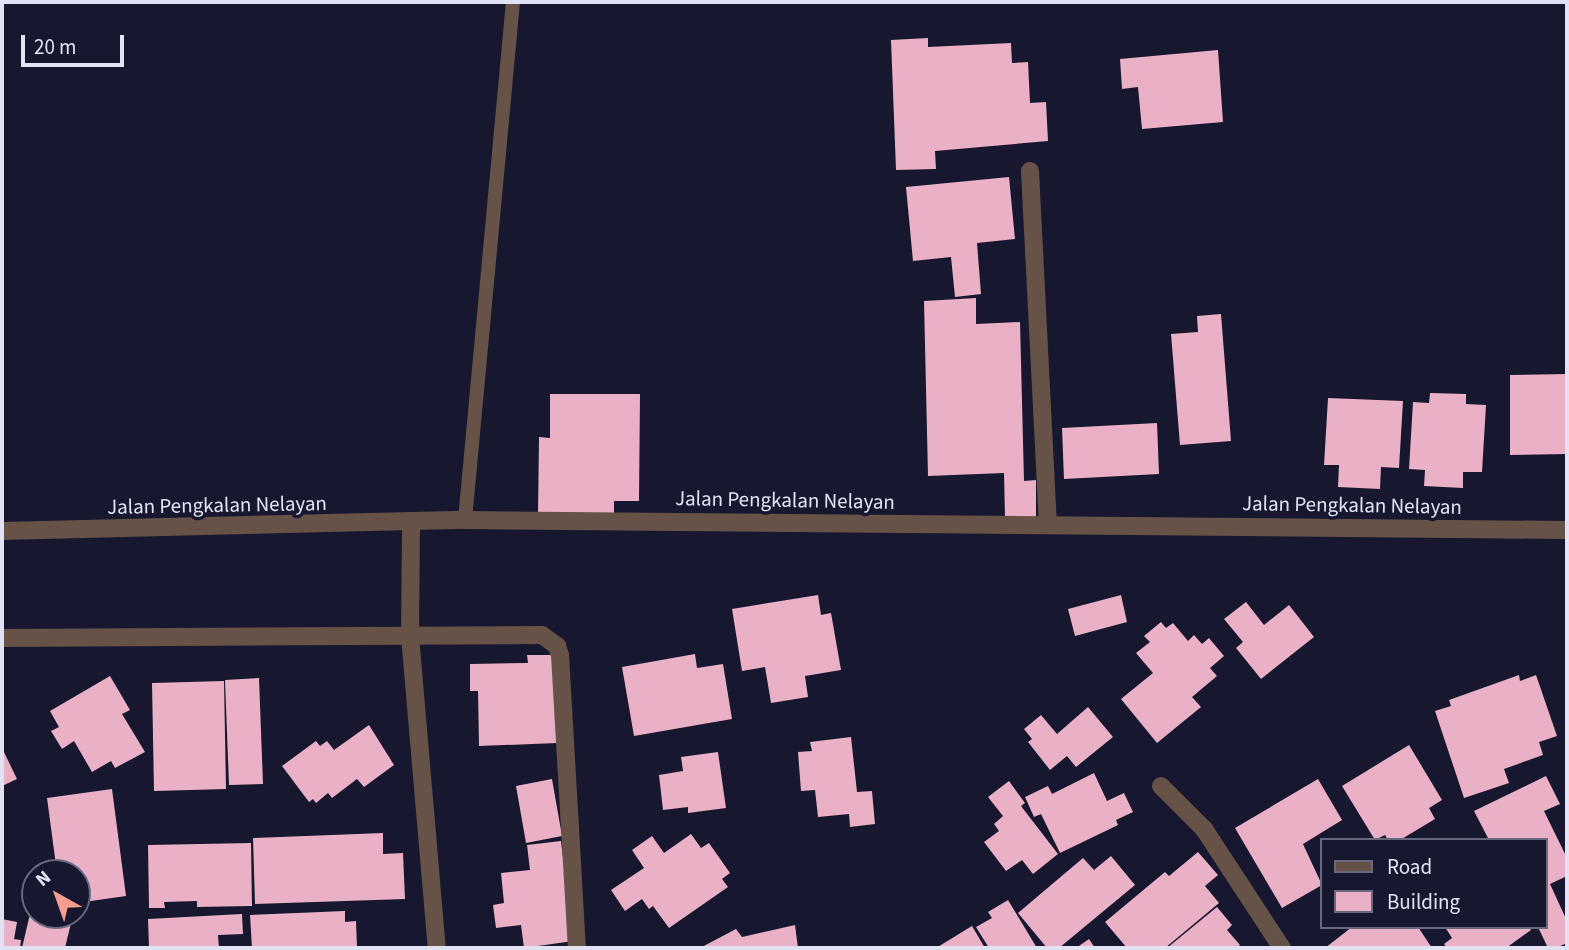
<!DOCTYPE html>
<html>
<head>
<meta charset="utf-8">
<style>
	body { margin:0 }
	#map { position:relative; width:1569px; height:950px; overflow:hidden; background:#171730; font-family:"Source Sans 3",sans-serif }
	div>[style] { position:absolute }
	.building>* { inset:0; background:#e9b0c6 }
	.lane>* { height:14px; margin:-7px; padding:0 7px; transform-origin:7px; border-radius:7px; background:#665247 }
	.street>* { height:18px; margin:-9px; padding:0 9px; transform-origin:9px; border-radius:9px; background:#665247 }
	span { translate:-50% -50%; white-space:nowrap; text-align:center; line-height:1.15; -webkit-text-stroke:7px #171730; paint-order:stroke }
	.street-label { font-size:21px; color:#e1e3f5 }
	.frame { position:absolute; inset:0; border:4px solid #e1e3f5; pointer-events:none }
	.legend { position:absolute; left:1320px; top:838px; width:228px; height:91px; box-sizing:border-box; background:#171730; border:2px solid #68697f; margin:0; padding:9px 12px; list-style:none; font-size:21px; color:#e1e3f5 }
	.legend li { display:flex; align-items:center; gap:14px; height:35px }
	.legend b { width:35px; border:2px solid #68697f }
	.north { position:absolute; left:21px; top:859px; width:70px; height:70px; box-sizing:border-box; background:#171730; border:2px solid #68697f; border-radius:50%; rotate:320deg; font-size:19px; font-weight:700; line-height:28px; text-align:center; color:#e1e3f5 }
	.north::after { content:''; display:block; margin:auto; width:24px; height:32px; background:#f59d8f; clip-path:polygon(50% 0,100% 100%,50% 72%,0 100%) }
	.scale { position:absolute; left:21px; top:35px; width:103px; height:32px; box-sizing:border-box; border:4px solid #e1e3f5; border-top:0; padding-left:9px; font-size:21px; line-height:24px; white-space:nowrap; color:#e1e3f5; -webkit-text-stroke:5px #171730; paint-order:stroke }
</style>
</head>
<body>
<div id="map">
	<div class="building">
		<div style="clip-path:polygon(928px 38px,928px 47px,1011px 43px,1012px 63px,1028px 62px,1030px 103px,1046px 102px,1048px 141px,935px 151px,936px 169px,896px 170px,891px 40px)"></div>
		<div style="clip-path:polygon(1218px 50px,1223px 122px,1142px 129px,1138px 87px,1122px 89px,1120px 59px)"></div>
		<div style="clip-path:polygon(1009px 177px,1015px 239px,977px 243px,981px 294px,955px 297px,951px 257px,913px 261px,906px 187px)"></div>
		<div style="clip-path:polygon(976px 298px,976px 324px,1020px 322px,1024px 481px,1036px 480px,1036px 517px,1005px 518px,1004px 473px,928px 476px,924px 301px)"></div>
		<div style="clip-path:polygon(1221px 314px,1231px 441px,1180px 445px,1171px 334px,1198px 332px,1197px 316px)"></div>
		<div style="clip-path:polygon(1567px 374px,1567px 454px,1510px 455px,1510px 375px)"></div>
		<div style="clip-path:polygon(1430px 393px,1466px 394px,1466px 404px,1486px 405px,1482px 472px,1463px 472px,1463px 488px,1424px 486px,1425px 470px,1409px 469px,1413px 402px,1429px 403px)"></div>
		<div style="clip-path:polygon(550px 394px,640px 394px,639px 501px,614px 501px,614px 516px,538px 516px,539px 437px,550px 438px)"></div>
		<div style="clip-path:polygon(1328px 398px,1403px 401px,1399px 468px,1381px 467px,1380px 489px,1338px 487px,1339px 465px,1324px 465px)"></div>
		<div style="clip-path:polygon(1157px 423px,1159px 474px,1064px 479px,1062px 428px)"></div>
		<div style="clip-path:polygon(818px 595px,821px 615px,831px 613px,841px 670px,805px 676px,808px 697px,771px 703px,765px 667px,742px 671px,732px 609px)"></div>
		<div style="clip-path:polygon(1121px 595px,1127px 622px,1075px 636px,1068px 609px)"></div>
		<div style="clip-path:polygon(1246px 602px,1264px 625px,1289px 605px,1314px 637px,1261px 679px,1236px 648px,1243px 642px,1224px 619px)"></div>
		<div style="clip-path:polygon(1161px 622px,1166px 628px,1173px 623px,1188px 641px,1194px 635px,1202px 644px,1209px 638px,1224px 656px,1210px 668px,1217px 676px,1192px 697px,1201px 707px,1157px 743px,1121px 699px,1153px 673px,1136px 653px,1150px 642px,1144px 636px)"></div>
		<div style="clip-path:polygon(695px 654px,697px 668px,723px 664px,732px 719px,634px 736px,622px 667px)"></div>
		<div style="clip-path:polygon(527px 655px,555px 655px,557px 743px,479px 746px,478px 691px,470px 691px,470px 664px,528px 663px)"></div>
		<div style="clip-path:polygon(1519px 675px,1520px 681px,1536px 675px,1557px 736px,1539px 742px,1543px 755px,1504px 769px,1509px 783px,1464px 798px,1435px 711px,1451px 706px,1449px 700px)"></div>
		<div style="clip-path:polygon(110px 676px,130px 710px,122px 714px,145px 752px,115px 768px,111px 761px,92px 772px,74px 741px,62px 749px,51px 731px,59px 727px,50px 711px)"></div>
		<div style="clip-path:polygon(259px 678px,263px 784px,229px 785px,225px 680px)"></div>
		<div style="clip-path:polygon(224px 681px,226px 789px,154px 791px,152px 683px)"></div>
		<div style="clip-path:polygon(1088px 707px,1113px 737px,1076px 767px,1067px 756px,1050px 770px,1028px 742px,1032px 739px,1024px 729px,1041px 715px,1057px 734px)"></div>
		<div style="clip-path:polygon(369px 725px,394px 765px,364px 787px,357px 779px,332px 798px,328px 793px,316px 803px,313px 799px,309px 802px,282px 766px,316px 741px,320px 746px,327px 741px,334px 750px)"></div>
		<div style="clip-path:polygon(851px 737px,857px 792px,872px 791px,875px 824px,850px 827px,849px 814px,818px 817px,815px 790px,801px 791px,798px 752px,812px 751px,810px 742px)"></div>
		<div style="clip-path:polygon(1409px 745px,1442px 800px,1429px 808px,1435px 819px,1400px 840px,1388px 840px,1385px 835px,1375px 840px,1342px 786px)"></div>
		<div style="clip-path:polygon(2px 748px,17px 779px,2px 786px)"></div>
		<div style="clip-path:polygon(718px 752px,726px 808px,688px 813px,688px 807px,663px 810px,659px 775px,683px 771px,681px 757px)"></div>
		<div style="clip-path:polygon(1094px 773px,1107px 801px,1124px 793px,1133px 812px,1116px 820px,1118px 825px,1060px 853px,1041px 814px,1034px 817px,1025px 797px,1048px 786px,1052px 794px)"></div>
		<div style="clip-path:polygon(1546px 776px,1560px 804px,1544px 811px,1567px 858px,1567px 876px,1550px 884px,1567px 921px,1567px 943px,1556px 948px,1548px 948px,1538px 927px,1546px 927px,1546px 840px,1489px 840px,1474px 811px)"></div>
		<div style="clip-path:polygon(552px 779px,562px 836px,526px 843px,516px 786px)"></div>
		<div style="clip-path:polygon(1318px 779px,1342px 820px,1303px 844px,1322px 885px,1282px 908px,1235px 828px)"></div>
		<div style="clip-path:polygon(1009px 781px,1025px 803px,1021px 806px,1058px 854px,1033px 874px,1022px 860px,1006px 871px,984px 842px,999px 831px,994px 824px,1003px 816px,988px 797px)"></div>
		<div style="clip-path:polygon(112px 789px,126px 896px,77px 903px,77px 873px,57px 873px,47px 798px)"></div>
		<div style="clip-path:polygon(383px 833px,383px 854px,403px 853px,405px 899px,255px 904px,253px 838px)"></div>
		<div style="clip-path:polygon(691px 834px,701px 848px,709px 843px,730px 873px,722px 879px,728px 887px,669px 928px,653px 906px,649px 909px,642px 899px,625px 911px,611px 890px,644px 868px,632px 850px,652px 836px,664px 853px)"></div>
		<div style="clip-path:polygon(561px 841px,573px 941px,524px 948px,521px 925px,496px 928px,493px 905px,504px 903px,501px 873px,530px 870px,527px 845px)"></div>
		<div style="clip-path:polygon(251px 843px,252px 906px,197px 907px,197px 901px,164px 902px,165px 908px,149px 908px,148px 845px)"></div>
		<div style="clip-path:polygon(1198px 852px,1218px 875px,1205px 886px,1219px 903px,1165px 948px,1127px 948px,1105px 922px,1165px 872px,1169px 876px)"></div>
		<div style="clip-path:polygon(1111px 856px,1135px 885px,1059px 948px,1047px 948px,1018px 913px,1083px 858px,1094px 870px)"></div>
		<div style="clip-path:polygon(1008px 900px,1037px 948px,989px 948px,976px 927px,992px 918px,988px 912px)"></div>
		<div style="clip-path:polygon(1217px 907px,1232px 925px,1227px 930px,1240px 945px,1236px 948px,1167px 948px)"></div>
		<div style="clip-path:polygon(345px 911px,345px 922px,356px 921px,357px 948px,252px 948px,250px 915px)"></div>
		<div style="clip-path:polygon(30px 914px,71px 923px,65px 948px,22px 948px)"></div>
		<div style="clip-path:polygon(242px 914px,243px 934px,218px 935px,219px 948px,149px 948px,148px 919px)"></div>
		<div style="clip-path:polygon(2px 919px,17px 922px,14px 939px,21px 940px,20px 948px,2px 948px)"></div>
		<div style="clip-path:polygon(795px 925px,798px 948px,700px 948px,736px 929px,742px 937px)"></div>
		<div style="clip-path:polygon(972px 926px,985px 948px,936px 948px)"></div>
		<div style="clip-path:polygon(1352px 927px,1418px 927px,1432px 948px,1325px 948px)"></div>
		<div style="clip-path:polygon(1445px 927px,1529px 927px,1531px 930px,1506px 948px,1447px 948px,1444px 944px,1452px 938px)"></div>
		<div style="clip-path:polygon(1089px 939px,1095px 948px,1076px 948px)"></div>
	</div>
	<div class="lane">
		<div style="left:465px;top:520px;width:520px;rotate:-84.71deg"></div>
	</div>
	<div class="street">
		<div style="left:1030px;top:171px;width:354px;rotate:87.1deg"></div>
		<div style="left:411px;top:524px;width:112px;rotate:90.5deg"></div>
		<div style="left:410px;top:636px;width:313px;rotate:85.1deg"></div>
		<div style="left:2px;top:531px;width:463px;rotate:-1.4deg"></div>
		<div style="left:465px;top:520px;width:1102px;rotate:0.52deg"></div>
		<div style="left:2px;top:638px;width:540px;rotate:-0.32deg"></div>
		<div style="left:542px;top:635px;width:19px;rotate:36deg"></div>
		<div style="left:557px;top:646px;width:9px;rotate:72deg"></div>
		<div style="left:560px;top:655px;width:293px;rotate:86.7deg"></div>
		<div style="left:1161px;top:786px;width:61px;rotate:45deg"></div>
		<div style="left:1204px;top:829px;width:142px;rotate:56.8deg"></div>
	</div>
	<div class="street-label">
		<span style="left:785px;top:500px;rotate:1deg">Jalan Pengkalan Nelayan</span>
		<span style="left:217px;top:505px;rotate:-1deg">Jalan Pengkalan Nelayan</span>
		<span style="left:1352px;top:505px;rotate:1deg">Jalan Pengkalan Nelayan</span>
	</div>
	<div class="frame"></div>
	<ul class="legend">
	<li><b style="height:9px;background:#665247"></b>Road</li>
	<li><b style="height:19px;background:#e9b0c6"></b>Building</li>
	</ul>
	<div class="north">N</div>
	<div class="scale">20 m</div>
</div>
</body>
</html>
